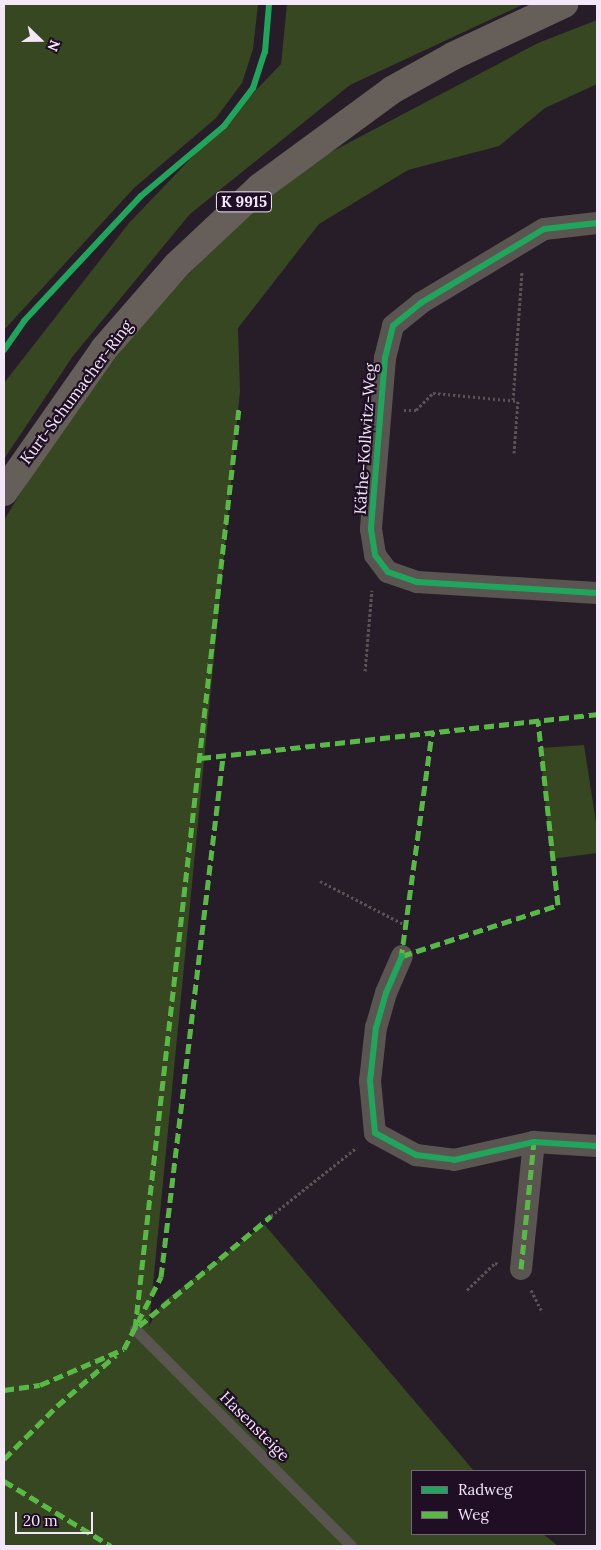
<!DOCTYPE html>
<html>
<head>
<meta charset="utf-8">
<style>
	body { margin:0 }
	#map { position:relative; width:601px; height:1550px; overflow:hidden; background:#261d29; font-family:Lora,serif }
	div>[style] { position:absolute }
	.green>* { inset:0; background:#364721 }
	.path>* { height:3px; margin-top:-1.5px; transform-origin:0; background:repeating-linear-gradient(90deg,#595354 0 2.5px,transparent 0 5px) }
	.service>* { height:11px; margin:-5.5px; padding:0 5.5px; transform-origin:5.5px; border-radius:5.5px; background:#5a5551 }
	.minor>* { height:22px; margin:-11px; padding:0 11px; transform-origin:11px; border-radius:11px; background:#5a5551 }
	.primary>* { height:28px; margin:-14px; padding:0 14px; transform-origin:14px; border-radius:14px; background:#665f59 }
	.quiet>* { height:5px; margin-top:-2.5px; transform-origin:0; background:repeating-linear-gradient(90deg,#58b947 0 10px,transparent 0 15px) }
	.cycleway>* { height:6px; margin:-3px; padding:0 3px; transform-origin:3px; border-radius:3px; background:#20a55d }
	span { translate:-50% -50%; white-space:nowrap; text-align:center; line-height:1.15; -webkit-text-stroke:4.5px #1f0e24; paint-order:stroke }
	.shield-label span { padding:1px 4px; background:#1f0e24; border:1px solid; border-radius:4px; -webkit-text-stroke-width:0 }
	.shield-label { font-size:15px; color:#f4e8f8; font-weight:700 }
	.street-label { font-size:16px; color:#f4e8f8 }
	.frame { position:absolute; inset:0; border:5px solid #f4e8f8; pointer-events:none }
	.legend { position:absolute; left:411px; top:1470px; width:175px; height:65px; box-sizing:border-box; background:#1f0e24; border:1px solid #746579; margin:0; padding:6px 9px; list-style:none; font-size:15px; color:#f4e8f8 }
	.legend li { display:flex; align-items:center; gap:10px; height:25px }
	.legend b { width:25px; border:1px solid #746579 }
	.north { position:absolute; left:15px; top:15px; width:50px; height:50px; -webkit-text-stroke:4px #1f0e24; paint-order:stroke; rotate:112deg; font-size:14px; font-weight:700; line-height:20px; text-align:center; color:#f4e8f8 }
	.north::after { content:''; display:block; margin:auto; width:18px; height:22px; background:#f4e8f8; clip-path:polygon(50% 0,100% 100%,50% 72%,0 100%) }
	.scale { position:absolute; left:15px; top:1512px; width:78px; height:22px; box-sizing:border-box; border:2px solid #f4e8f8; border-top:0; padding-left:6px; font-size:15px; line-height:18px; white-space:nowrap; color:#f4e8f8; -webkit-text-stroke:4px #1f0e24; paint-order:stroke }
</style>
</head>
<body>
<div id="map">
	<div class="green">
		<div style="clip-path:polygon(4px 4px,258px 4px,253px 49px,242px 83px,216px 118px,134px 188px,4px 330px)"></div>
		<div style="clip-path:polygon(287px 4px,524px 4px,350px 85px,190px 214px,73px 356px,4px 459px,4px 383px,129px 223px,281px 64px)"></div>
		<div style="clip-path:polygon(597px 20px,597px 84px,545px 108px,499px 146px,408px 170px,319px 224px,238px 328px,240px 391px,149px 1326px,162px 1303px,264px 1224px,474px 1471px,412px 1471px,412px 1534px,543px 1534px,558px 1546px,4px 1546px,4px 520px,52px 442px,140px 325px,242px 218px,314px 161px,538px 43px)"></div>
		<div style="clip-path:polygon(584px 745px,597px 829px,597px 853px,551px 859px,540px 748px)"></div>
	</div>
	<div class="path">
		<div style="left:513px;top:400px;width:128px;rotate:-86deg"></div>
		<div style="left:404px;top:410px;width:12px"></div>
		<div style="left:416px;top:410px;width:24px;rotate:-45deg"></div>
		<div style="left:433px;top:393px;width:85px;rotate:5.4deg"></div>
		<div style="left:518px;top:401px;width:52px;rotate:94.4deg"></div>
		<div style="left:365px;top:671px;width:81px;rotate:-85.1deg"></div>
		<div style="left:320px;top:881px;width:98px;rotate:27.3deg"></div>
		<div style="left:271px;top:1216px;width:110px;rotate:-38.7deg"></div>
		<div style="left:467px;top:1290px;width:39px;rotate:-44deg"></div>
		<div style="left:495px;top:1263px;width:3px;rotate:18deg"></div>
		<div style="left:531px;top:1290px;width:25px;rotate:63deg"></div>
	</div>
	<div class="service">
		<div style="left:135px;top:1329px;width:306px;rotate:45.1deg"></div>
	</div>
	<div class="minor">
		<div style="left:597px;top:223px;width:53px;rotate:173.5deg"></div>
		<div style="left:544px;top:229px;width:144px;rotate:149deg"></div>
		<div style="left:421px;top:303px;width:36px;rotate:141deg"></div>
		<div style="left:393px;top:326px;width:33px;rotate:104deg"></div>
		<div style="left:385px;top:358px;width:172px;rotate:94.7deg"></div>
		<div style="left:371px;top:529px;width:26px;rotate:81deg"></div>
		<div style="left:375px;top:555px;width:21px;rotate:53deg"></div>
		<div style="left:388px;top:572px;width:31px;rotate:19deg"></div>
		<div style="left:417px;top:582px;width:180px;rotate:3.5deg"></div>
		<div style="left:402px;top:956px;width:40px;rotate:113.4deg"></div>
		<div style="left:386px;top:993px;width:35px;rotate:106deg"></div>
		<div style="left:376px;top:1027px;width:54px;rotate:96.3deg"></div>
		<div style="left:370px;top:1081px;width:52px;rotate:84.5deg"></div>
		<div style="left:375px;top:1133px;width:47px;rotate:28.2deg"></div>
		<div style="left:416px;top:1155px;width:38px;rotate:7deg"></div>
		<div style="left:454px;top:1160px;width:82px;rotate:-12.7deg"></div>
		<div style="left:534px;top:1142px;width:63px;rotate:3.6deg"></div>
		<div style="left:521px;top:1269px;width:128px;rotate:-84.2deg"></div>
	</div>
	<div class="primary">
		<div style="left:4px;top:492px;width:174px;rotate:-55deg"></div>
		<div style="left:104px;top:349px;width:111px;rotate:-49deg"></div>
		<div style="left:177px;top:265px;width:114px;rotate:-43.2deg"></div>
		<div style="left:260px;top:187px;width:164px;rotate:-36.3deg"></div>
		<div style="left:392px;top:90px;width:70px;rotate:-29.1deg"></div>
		<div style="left:453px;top:56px;width:123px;rotate:-25.1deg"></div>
	</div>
	<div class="quiet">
		<div style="left:201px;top:758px;width:398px;rotate:-6.3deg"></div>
		<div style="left:402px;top:956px;width:164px;rotate:-18.1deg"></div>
		<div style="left:558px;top:905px;width:186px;rotate:-96.2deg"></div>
		<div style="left:401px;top:959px;width:228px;rotate:-82.2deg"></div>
		<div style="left:521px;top:1269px;width:128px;rotate:-84.2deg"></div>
		<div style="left:139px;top:1326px;width:172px;rotate:-39.8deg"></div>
		<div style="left:135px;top:1329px;width:928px;rotate:-83.56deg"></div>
		<div style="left:4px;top:1390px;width:36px;rotate:-8deg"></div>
		<div style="left:40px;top:1385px;width:91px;rotate:-23.2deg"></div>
		<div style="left:124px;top:1349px;width:81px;rotate:-62.8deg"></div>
		<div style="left:161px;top:1277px;width:524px;rotate:-83.2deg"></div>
		<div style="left:4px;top:1459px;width:75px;rotate:-45deg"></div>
		<div style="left:57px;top:1406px;width:78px;rotate:-40.8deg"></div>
		<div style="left:4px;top:1481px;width:125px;rotate:31.3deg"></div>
	</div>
	<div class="cycleway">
		<div style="left:597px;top:223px;width:53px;rotate:173.5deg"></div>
		<div style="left:544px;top:229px;width:144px;rotate:149deg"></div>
		<div style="left:421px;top:303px;width:36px;rotate:141deg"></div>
		<div style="left:393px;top:326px;width:33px;rotate:104deg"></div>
		<div style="left:385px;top:358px;width:172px;rotate:94.7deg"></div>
		<div style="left:371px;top:529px;width:26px;rotate:81deg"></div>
		<div style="left:375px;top:555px;width:21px;rotate:53deg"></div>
		<div style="left:388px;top:572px;width:31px;rotate:19deg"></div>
		<div style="left:417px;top:582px;width:180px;rotate:3.5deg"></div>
		<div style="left:4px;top:350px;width:35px;rotate:-55deg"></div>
		<div style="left:24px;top:321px;width:171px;rotate:-46.9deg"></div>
		<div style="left:141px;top:196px;width:109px;rotate:-40.1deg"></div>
		<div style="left:224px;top:126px;width:48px;rotate:-52.7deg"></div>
		<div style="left:253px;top:88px;width:38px;rotate:-72deg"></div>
		<div style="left:265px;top:52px;width:48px;rotate:-85.2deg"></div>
		<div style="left:402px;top:956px;width:40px;rotate:113.4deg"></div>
		<div style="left:386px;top:993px;width:35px;rotate:106deg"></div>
		<div style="left:376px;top:1027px;width:54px;rotate:96.3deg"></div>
		<div style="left:370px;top:1081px;width:52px;rotate:84.5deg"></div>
		<div style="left:375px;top:1133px;width:47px;rotate:28.2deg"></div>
		<div style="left:416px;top:1155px;width:38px;rotate:7deg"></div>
		<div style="left:454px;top:1160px;width:82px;rotate:-12.7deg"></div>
		<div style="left:534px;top:1142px;width:63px;rotate:3.6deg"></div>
	</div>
	<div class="shield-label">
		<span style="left:244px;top:202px">K 9915</span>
	</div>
	<div class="street-label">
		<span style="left:76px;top:392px;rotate:-53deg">Kurt-Schumacher-Ring</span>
		<span style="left:365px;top:439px;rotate:-86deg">Käthe-Kollwitz-Weg</span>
		<span style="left:255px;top:1426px;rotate:45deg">Hasensteige</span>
	</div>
	<div class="frame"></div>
	<ul class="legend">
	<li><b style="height:6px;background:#20a55d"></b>Radweg</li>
	<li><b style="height:6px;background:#58b947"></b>Weg</li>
	</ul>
	<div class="north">N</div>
	<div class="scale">20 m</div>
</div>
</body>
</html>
